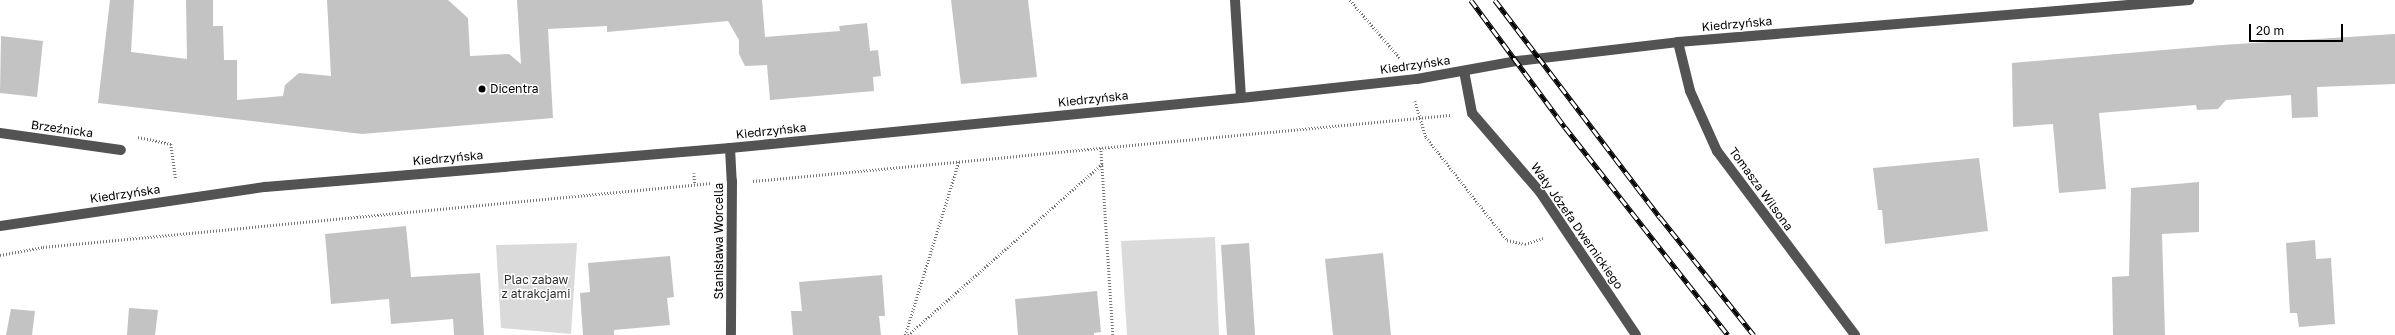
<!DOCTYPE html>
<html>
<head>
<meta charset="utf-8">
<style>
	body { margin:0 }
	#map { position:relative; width:2395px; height:335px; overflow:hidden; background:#fff; font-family:"Golos Text",sans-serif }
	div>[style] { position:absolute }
	.green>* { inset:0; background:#dadada }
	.building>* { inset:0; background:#c3c3c3 }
	.path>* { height:2.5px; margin-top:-1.25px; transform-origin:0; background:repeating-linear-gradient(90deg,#757575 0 1px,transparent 0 3px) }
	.minor>* { height:10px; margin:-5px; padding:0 5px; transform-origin:5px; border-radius:5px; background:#535353 }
	.rail>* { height:4.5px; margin-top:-2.25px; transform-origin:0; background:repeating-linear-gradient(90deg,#fff 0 9px,#000 0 18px); box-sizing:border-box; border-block:1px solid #000 }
	.dots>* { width:11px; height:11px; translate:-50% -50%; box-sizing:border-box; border:2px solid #fff; border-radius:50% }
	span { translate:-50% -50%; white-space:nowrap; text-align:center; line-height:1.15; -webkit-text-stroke:3px #fff; paint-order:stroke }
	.street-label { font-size:12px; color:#000 }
	.poi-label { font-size:12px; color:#000 }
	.left { translate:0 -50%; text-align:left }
	.park-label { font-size:12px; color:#313131 }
	.scale { position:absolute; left:2249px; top:24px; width:94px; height:18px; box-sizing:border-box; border:2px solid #000; border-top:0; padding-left:5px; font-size:12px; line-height:14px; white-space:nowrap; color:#000; -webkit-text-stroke:3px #fff; paint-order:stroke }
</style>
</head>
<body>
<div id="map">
	<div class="green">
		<div style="clip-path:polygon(1215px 237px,1219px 335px,1127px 335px,1121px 241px)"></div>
		<div style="clip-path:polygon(577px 243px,571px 334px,501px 328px,496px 245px)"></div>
	</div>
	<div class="building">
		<div style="clip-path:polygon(110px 0,134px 0,131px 52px,187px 59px,186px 0,213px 0,213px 26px,223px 26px,224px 60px,237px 60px,237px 100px,283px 96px,285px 85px,299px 73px,331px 76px,327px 0,448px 0,468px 18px,470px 56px,509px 54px,521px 64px,517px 0,762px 0,765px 37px,840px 31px,839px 26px,867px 23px,870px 51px,878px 50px,881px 76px,873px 77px,874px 91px,770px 100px,767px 65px,745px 66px,739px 54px,739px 40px,728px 21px,607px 32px,607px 26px,548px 29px,553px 118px,362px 134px,98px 103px)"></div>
		<div style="clip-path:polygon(951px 0,1028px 0,1037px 77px,961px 84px)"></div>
		<div style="clip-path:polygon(2395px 34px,2395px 84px,2317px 87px,2318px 117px,2292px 118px,2291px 95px,2226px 100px,2218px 109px,2197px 110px,2196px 105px,2099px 113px,2106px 189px,2059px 193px,2053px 124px,2013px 127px,2012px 63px,2222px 45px)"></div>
		<div style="clip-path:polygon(1px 36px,43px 41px,37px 97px,0 93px)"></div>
		<div style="clip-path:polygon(1979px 158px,1988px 231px,1885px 244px,1882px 210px,1878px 210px,1873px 168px)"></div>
		<div style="clip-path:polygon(2199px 182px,2199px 232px,2162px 234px,2165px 335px,2113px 335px,2112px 277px,2129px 276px,2131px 188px)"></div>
		<div style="clip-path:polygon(406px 226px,411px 277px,480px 273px,484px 335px,454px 335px,453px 319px,391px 324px,389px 299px,331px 304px,325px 234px)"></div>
		<div style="clip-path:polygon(2315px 240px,2316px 259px,2331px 258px,2335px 324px,2299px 327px,2297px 313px,2290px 313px,2286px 243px)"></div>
		<div style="clip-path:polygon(1249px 243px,1255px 335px,1227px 335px,1221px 245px)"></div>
		<div style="clip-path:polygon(1383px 253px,1391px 335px,1333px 335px,1325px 259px)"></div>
		<div style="clip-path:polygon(670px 256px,674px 297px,667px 298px,670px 325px,614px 330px,614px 335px,583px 335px,580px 293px,590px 292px,588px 263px)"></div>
		<div style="clip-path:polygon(882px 275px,885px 316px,879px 316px,881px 335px,793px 335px,791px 311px,802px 311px,799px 282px)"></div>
		<div style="clip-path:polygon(1097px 291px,1101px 332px,1094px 333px,1094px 335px,1018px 335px,1015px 299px)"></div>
		<div style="clip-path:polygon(129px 308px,158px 310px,155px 335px,127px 335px)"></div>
		<div style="clip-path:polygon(11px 309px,35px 311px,32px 335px,6px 335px)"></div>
	</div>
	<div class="path">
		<div style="left:1350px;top:0;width:78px;rotate:49.2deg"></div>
		<div style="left:1415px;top:101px;width:38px;rotate:73deg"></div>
		<div style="left:1426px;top:137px;width:131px;rotate:51.8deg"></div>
		<div style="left:1507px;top:240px;width:18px;rotate:13deg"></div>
		<div style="left:1525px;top:244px;width:20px;rotate:-18deg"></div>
		<div style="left:138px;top:137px;width:34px;rotate:12deg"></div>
		<div style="left:171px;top:144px;width:34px;rotate:82deg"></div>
		<div style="left:1101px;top:148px;width:187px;rotate:86.3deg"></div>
		<div style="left:694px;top:173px;width:11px;rotate:85deg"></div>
		<div style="left:753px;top:181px;width:700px;rotate:-5.41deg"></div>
		<div style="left:0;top:255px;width:44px;rotate:-10.5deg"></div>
		<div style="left:43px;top:247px;width:672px;rotate:-5.46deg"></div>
		<div style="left:905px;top:335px;width:182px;rotate:-72.8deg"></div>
		<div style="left:908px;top:335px;width:259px;rotate:-41.4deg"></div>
	</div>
	<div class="minor">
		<div style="left:1235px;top:0;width:98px;rotate:86.5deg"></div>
		<div style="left:1678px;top:42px;width:50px;rotate:76.2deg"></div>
		<div style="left:1690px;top:91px;width:66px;rotate:65.8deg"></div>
		<div style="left:1717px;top:151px;width:230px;rotate:53.1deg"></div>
		<div style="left:1464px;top:71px;width:43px;rotate:79.2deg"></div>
		<div style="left:1472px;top:113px;width:104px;rotate:49.3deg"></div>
		<div style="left:1540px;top:192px;width:172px;rotate:56.1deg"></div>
		<div style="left:0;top:133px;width:122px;rotate:8deg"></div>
		<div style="left:730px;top:148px;width:33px;rotate:87deg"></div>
		<div style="left:732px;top:181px;width:154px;rotate:90.4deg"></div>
		<div style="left:0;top:226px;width:268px;rotate:-8.4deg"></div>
		<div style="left:265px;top:187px;width:467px;rotate:-4.8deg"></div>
		<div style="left:730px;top:148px;width:513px;rotate:-5.59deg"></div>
		<div style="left:1241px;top:98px;width:177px;rotate:-6.2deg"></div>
		<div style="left:1417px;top:79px;width:102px;rotate:-10.2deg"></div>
		<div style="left:1517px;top:61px;width:162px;rotate:-6.7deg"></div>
		<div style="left:1678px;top:42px;width:513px;rotate:-4.7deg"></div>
	</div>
	<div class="rail">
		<div style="left:1471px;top:0;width:158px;rotate:53.5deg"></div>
		<div style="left:1565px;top:127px;width:264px;rotate:51.9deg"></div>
		<div style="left:1495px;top:0;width:273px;rotate:52.8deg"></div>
		<div style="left:1660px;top:217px;width:151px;rotate:51.5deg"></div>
	</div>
	<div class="dots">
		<div style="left:482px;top:89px;background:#000"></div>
	</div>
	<div class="street-label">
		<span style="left:1737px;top:24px;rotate:-5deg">Kiedrzyńska</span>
		<span style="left:1415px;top:65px;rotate:-8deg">Kiedrzyńska</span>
		<span style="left:1093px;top:99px;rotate:-6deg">Kiedrzyńska</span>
		<span style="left:62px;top:129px;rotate:8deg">Brzeźnicka</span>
		<span style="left:771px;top:131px;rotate:-6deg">Kiedrzyńska</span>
		<span style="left:448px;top:158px;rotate:-5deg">Kiedrzyńska</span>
		<span style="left:1761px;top:189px;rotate:54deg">Tomasza Wilsona</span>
		<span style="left:125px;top:194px;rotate:-8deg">Kiedrzyńska</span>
		<span style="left:1577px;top:226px;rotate:55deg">Wały Józefa Dwernickiego</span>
		<span style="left:719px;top:241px;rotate:-90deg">Stanisława Worcella</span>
	</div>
	<div class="poi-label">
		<span class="left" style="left:490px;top:89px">Dicentra</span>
	</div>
	<div class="park-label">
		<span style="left:536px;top:287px">Plac zabaw<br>z atrakcjami</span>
	</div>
	<div class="scale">20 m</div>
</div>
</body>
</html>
